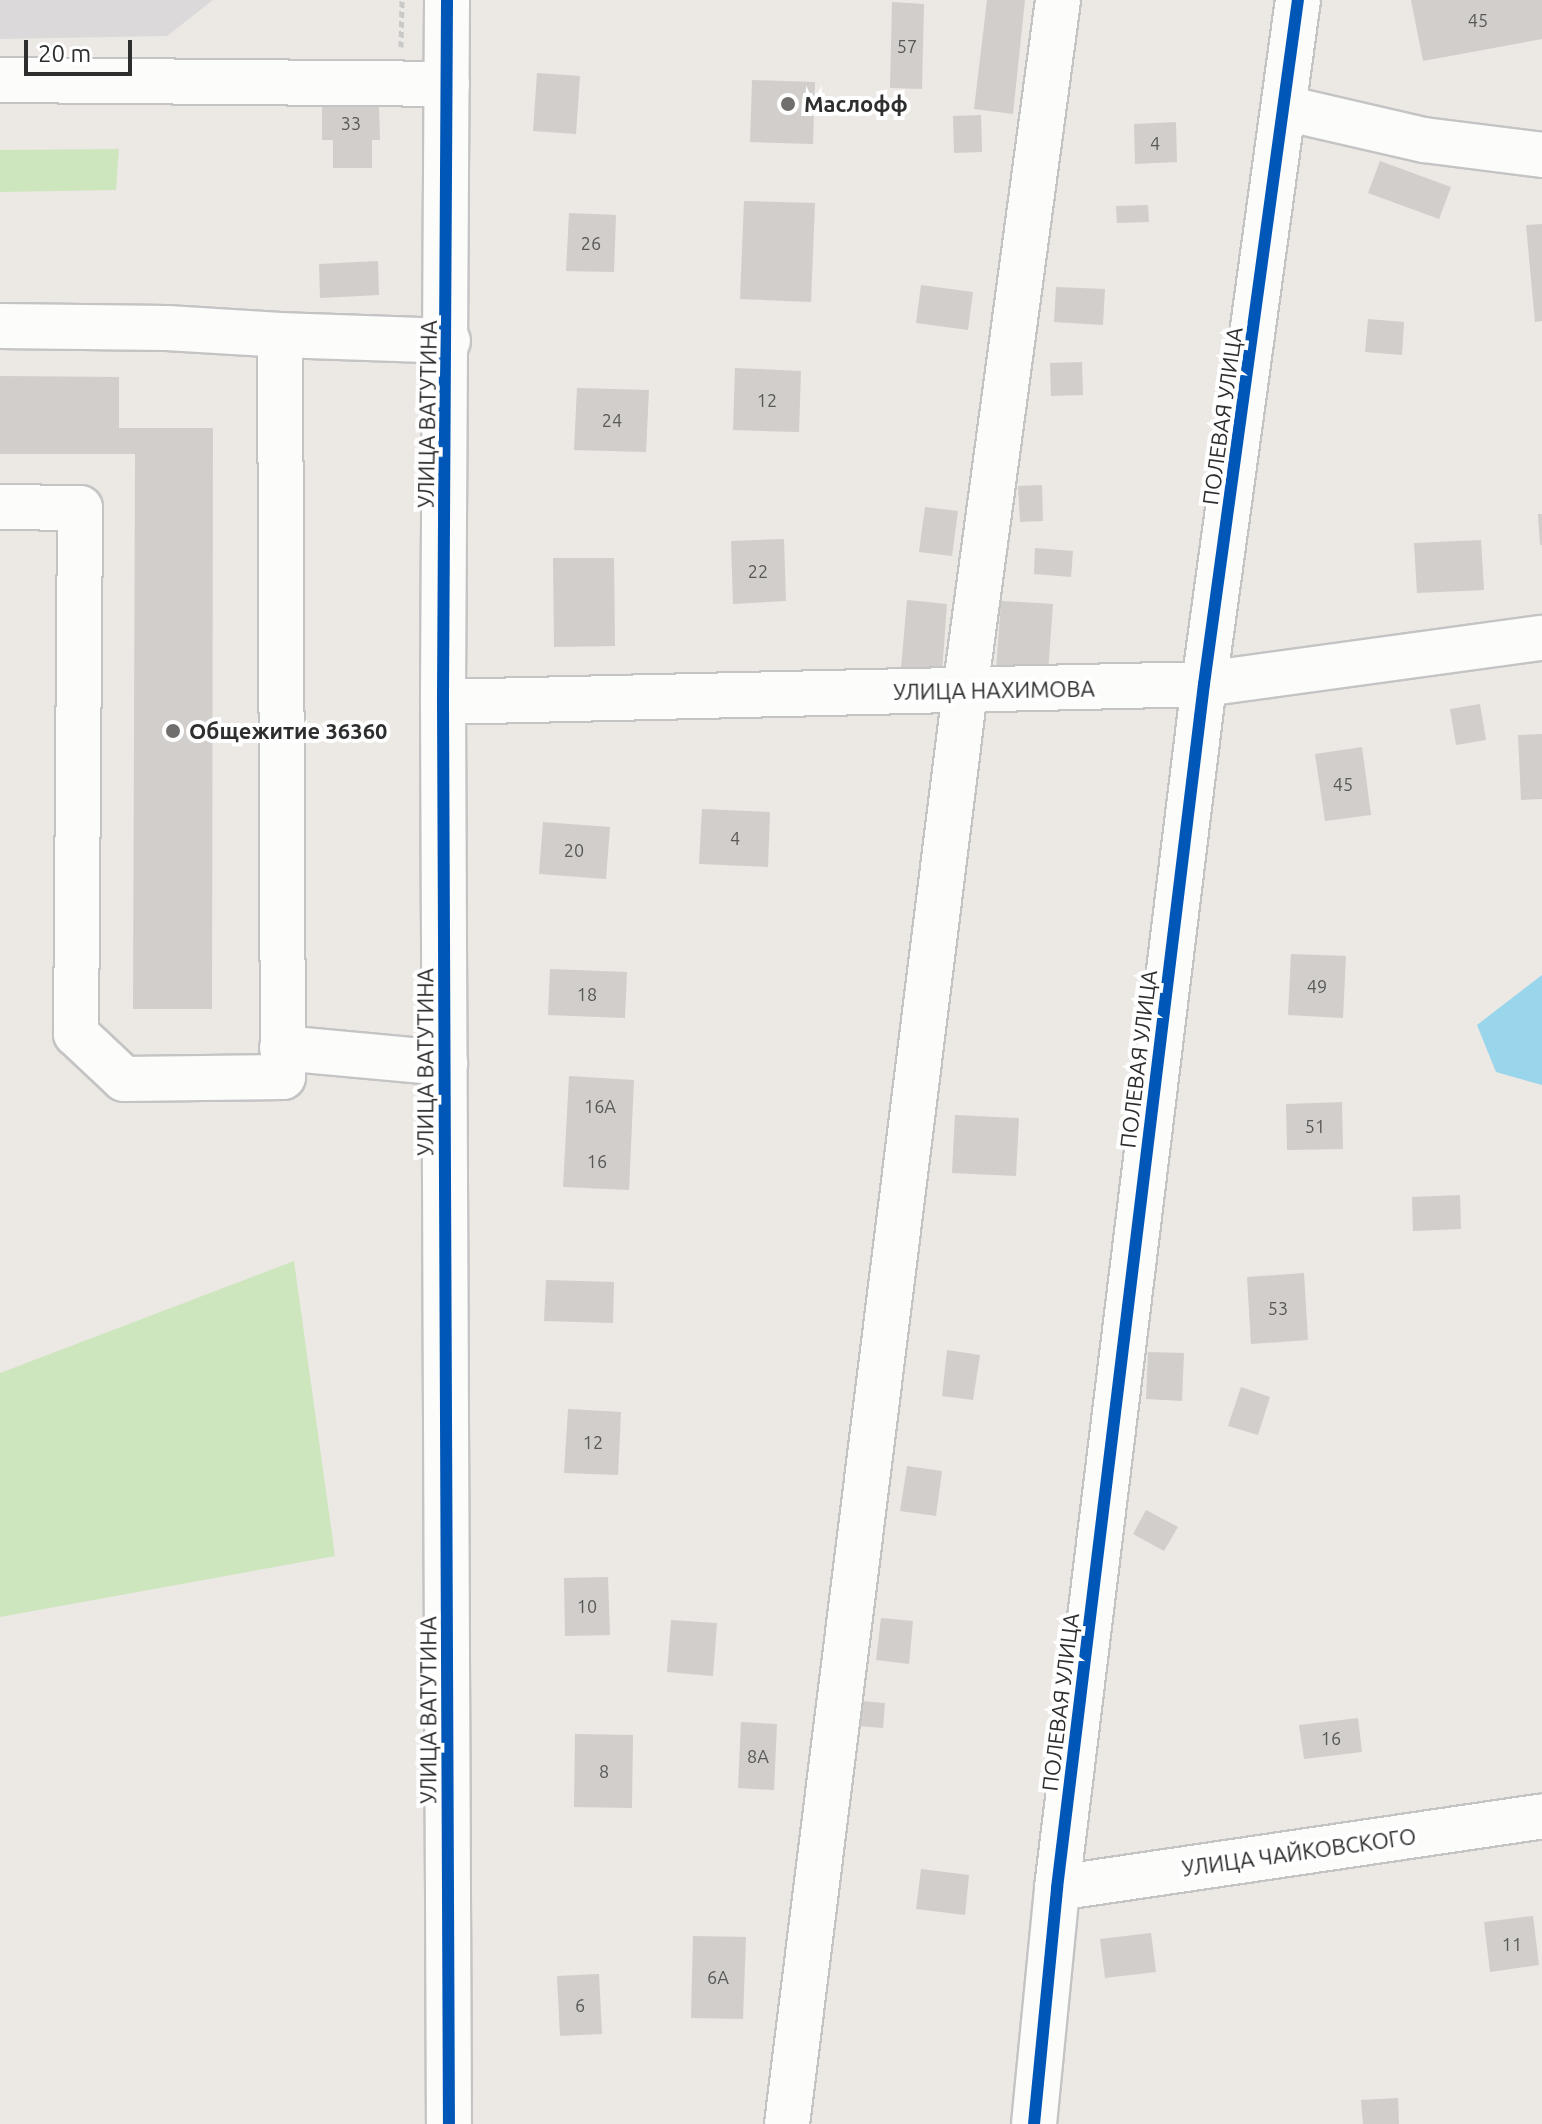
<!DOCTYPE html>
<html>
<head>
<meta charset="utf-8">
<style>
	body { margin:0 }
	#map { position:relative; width:1542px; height:2124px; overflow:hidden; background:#ece8e4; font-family:Ubuntu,sans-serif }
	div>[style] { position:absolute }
	.industrial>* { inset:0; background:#dcd9db }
	.green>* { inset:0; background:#cee6be }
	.water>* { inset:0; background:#99d6ec }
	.building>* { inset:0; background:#d1cecb }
	.path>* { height:5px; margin-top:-2.5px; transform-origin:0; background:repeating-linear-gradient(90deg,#c9c9c8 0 6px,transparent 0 10px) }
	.roads { filter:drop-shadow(2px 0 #c5c4c5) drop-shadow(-2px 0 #c5c4c5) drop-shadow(0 2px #c5c4c5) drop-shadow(0 -2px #c5c4c5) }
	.minor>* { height:44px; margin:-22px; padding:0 22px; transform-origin:22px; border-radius:22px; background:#fcfcfb }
	.cycleway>* { height:12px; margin:-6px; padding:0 6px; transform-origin:6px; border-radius:6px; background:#0057b8 }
	.dots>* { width:22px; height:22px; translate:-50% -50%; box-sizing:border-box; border:4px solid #fff; border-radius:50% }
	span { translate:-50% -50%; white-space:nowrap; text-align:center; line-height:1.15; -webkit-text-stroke:8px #fff; paint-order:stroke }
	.number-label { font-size:18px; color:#585857 }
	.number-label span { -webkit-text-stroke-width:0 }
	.poi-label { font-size:22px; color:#2e2e2e; font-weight:700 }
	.left { translate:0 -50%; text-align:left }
	.street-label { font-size:22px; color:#2e2e2e }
	.scale { position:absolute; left:24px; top:40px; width:108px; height:36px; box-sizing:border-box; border:4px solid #2e2e2e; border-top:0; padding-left:10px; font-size:24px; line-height:28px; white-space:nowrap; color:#2e2e2e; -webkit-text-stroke:6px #fff; paint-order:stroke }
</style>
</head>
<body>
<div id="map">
	<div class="industrial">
		<div style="clip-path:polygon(0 0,213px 0,167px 36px,0 39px)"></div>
	</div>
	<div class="green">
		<div style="clip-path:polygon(119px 149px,116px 190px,0 192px,0 150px)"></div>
		<div style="clip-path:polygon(294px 1261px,335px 1556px,0 1617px,0 1373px)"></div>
	</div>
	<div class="water">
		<div style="clip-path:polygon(1542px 975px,1542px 1085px,1496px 1072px,1477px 1025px)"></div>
	</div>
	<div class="building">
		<div style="clip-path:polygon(987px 0,1025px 0,1013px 114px,974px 109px)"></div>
		<div style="clip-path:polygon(1411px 0,1542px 0,1542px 39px,1423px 61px)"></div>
		<div style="clip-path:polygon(892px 2px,924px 4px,922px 89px,890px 88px)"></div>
		<div style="clip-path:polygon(537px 73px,580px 76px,576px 134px,533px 131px)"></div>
		<div style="clip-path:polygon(752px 80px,815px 82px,813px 144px,750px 142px)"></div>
		<div style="clip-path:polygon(322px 106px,379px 106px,380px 140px,372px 140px,372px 168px,333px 168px,333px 140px,322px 140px)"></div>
		<div style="clip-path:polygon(981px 115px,982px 152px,954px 153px,953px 116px)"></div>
		<div style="clip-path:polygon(1176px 122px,1177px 162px,1135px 164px,1134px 124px)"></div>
		<div style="clip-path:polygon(1380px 161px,1451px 187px,1439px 219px,1368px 193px)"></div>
		<div style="clip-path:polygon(744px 201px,815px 203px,811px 302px,740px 299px)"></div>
		<div style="clip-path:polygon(1148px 205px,1149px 222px,1117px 223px,1116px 206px)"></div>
		<div style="clip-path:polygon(569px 213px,616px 215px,614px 272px,566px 271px)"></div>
		<div style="clip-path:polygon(1542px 224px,1542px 321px,1535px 322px,1526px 225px)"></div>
		<div style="clip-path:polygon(378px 261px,379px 295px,320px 298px,319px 264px)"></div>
		<div style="clip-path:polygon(921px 285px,973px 292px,968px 330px,916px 323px)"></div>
		<div style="clip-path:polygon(1056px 287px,1105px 289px,1103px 325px,1054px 322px)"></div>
		<div style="clip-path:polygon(1368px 319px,1404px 322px,1402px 355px,1365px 352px)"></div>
		<div style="clip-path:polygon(1082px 362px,1083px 395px,1051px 396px,1050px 363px)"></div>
		<div style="clip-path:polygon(735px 368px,801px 371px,799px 432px,733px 430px)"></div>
		<div style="clip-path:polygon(0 376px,119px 377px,119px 428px,213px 428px,212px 1009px,133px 1009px,135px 454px,0 454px)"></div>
		<div style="clip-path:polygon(577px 388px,649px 390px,646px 452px,574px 450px)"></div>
		<div style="clip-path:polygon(1042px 485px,1043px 521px,1020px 522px,1018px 486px)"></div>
		<div style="clip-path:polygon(925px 507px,958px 511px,952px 556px,919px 552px)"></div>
		<div style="clip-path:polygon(1538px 514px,1542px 514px,1542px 545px,1540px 545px)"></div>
		<div style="clip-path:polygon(784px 539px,786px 601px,733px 604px,731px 541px)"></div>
		<div style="clip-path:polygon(1481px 540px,1484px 590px,1417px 593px,1414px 543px)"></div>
		<div style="clip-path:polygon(1035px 548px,1073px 551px,1071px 577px,1034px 574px)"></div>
		<div style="clip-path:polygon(553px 558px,614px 558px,615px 646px,554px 647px)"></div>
		<div style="clip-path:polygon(907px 600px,947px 604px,942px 672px,901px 668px)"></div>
		<div style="clip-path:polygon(1001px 601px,1053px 604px,1048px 673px,996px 670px)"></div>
		<div style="clip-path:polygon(1480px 704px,1486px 740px,1456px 745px,1450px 709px)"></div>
		<div style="clip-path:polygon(1542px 734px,1542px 799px,1521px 800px,1518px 735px)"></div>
		<div style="clip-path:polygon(1362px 747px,1371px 815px,1325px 821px,1315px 754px)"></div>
		<div style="clip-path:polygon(702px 809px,770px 812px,768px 867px,699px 864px)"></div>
		<div style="clip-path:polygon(543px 822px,610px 827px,606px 879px,539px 874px)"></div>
		<div style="clip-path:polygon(1291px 954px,1346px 956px,1343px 1018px,1288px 1015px)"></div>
		<div style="clip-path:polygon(550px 969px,627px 972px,625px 1018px,548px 1015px)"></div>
		<div style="clip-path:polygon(569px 1076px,634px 1080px,629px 1190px,563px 1187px)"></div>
		<div style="clip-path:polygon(1342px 1102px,1343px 1149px,1287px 1150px,1286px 1104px)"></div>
		<div style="clip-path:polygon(955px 1115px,1019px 1118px,1016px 1176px,952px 1173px)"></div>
		<div style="clip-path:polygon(1460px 1195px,1461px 1229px,1413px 1231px,1412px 1197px)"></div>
		<div style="clip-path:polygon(1304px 1273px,1308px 1340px,1251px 1344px,1247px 1277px)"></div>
		<div style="clip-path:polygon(546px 1280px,614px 1282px,613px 1323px,544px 1321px)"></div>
		<div style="clip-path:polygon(947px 1350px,980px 1355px,973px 1400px,942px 1396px)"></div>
		<div style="clip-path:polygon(1148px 1352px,1184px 1353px,1182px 1401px,1146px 1399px)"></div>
		<div style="clip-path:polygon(1241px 1387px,1270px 1397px,1258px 1435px,1228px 1426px)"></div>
		<div style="clip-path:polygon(568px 1409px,621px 1412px,618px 1475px,564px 1473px)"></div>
		<div style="clip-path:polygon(907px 1466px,942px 1471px,936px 1516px,900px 1511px)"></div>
		<div style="clip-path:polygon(1146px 1510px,1178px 1527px,1164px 1551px,1133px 1534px)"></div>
		<div style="clip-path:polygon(608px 1577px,610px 1635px,565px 1636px,564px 1578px)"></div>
		<div style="clip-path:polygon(881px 1618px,913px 1621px,909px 1664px,876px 1660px)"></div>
		<div style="clip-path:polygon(671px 1620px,717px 1623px,713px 1676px,667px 1672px)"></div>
		<div style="clip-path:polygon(861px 1701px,885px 1703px,883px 1728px,858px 1726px)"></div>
		<div style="clip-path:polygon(1358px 1718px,1362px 1752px,1304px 1759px,1299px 1725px)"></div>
		<div style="clip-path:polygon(741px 1722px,777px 1724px,774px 1790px,738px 1788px)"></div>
		<div style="clip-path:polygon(575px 1734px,633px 1735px,632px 1808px,574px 1807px)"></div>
		<div style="clip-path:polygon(921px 1869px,969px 1875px,965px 1915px,916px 1909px)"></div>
		<div style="clip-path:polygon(1533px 1916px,1539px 1965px,1490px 1972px,1484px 1922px)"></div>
		<div style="clip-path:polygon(1151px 1933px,1156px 1972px,1105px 1978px,1100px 1939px)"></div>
		<div style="clip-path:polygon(693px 1936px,746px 1937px,743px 2019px,691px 2018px)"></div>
		<div style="clip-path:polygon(599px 1974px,602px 2034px,560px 2036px,557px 1976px)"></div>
		<div style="clip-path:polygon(1398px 2098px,1399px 2124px,1363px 2124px,1361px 2100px)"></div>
	</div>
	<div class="path">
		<div style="left:401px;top:47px;width:47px;rotate:-88.8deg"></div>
	</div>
	<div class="roads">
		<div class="minor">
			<div style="left:447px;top:0;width:702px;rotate:90.33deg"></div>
			<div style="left:443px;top:702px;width:1422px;rotate:89.76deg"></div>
			<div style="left:0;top:80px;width:447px;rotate:0.5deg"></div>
			<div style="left:1285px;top:108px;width:143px;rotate:13deg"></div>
			<div style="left:1424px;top:140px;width:119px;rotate:7.2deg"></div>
			<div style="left:0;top:326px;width:167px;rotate:0.7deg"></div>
			<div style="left:167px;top:328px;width:113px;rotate:3.5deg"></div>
			<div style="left:280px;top:335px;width:742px;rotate:89.77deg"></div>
			<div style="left:283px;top:1077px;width:159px;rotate:179.3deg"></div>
			<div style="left:124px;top:1079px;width:66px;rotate:-136.8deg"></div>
			<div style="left:76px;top:1034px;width:526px;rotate:-89.56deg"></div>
			<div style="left:80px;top:508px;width:80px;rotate:-179.3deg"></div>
			<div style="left:280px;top:335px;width:168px;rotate:2deg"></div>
			<div style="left:443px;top:702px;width:761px;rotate:-1.35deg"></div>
			<div style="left:1204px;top:684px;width:341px;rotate:-7.8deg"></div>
			<div style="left:282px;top:1048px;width:164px;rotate:5.3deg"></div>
			<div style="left:1057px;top:1888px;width:490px;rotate:-8.4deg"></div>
			<div style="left:787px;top:2124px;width:1444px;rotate:-82.92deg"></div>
			<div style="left:965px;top:691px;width:697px;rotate:-82.33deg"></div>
			<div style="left:1034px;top:2124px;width:237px;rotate:-84.4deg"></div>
			<div style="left:1057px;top:1888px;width:1213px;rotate:-83.04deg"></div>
			<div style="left:1204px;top:684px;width:690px;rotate:-82.18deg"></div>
		</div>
	</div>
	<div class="cycleway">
		<div style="left:447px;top:0;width:702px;rotate:90.33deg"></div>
		<div style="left:443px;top:702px;width:1422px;rotate:89.76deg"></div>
		<div style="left:1034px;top:2124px;width:237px;rotate:-84.4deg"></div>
		<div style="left:1057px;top:1888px;width:1213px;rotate:-83.04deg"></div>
		<div style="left:1204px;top:684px;width:690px;rotate:-82.18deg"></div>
	</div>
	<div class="dots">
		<div style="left:788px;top:104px;background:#706f6e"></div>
		<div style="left:173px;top:731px;background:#706f6e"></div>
	</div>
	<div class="number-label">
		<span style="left:1478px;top:20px">45</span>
		<span style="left:907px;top:46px">57</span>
		<span style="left:351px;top:123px">33</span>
		<span style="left:1155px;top:143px">4</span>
		<span style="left:591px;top:243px">26</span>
		<span style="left:767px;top:400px">12</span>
		<span style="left:612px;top:420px">24</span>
		<span style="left:758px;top:571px">22</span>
		<span style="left:1343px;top:784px">45</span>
		<span style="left:735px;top:838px">4</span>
		<span style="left:574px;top:850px">20</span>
		<span style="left:1317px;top:986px">49</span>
		<span style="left:587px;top:994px">18</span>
		<span style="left:600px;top:1106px">16А</span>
		<span style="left:1315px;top:1126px">51</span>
		<span style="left:597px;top:1161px">16</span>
		<span style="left:1278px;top:1308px">53</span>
		<span style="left:593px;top:1442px">12</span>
		<span style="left:587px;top:1606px">10</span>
		<span style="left:1331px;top:1738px">16</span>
		<span style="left:758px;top:1756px">8А</span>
		<span style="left:604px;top:1771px">8</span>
		<span style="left:1512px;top:1944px">11</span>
		<span style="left:718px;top:1977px">6А</span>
		<span style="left:580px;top:2005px">6</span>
	</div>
	<div class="poi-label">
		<span class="left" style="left:804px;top:104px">Маслофф</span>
		<span class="left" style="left:189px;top:731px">Общежитие 36360</span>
	</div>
	<div class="street-label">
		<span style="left:427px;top:414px;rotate:-89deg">УЛИЦА ВАТУТИНА</span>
		<span style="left:1222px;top:416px;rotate:-82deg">ПОЛЕВАЯ УЛИЦА</span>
		<span style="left:994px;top:690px;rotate:-1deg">УЛИЦА НАХИМОВА</span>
		<span style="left:1138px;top:1059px;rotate:-83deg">ПОЛЕВАЯ УЛИЦА</span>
		<span style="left:425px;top:1062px;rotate:-90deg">УЛИЦА ВАТУТИНА</span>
		<span style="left:1060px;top:1702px;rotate:-83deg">ПОЛЕВАЯ УЛИЦА</span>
		<span style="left:428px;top:1710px;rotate:-90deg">УЛИЦА ВАТУТИНА</span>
		<span style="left:1299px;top:1852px;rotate:-8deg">УЛИЦА ЧАЙКОВСКОГО</span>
	</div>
	<div class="scale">20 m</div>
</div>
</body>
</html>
